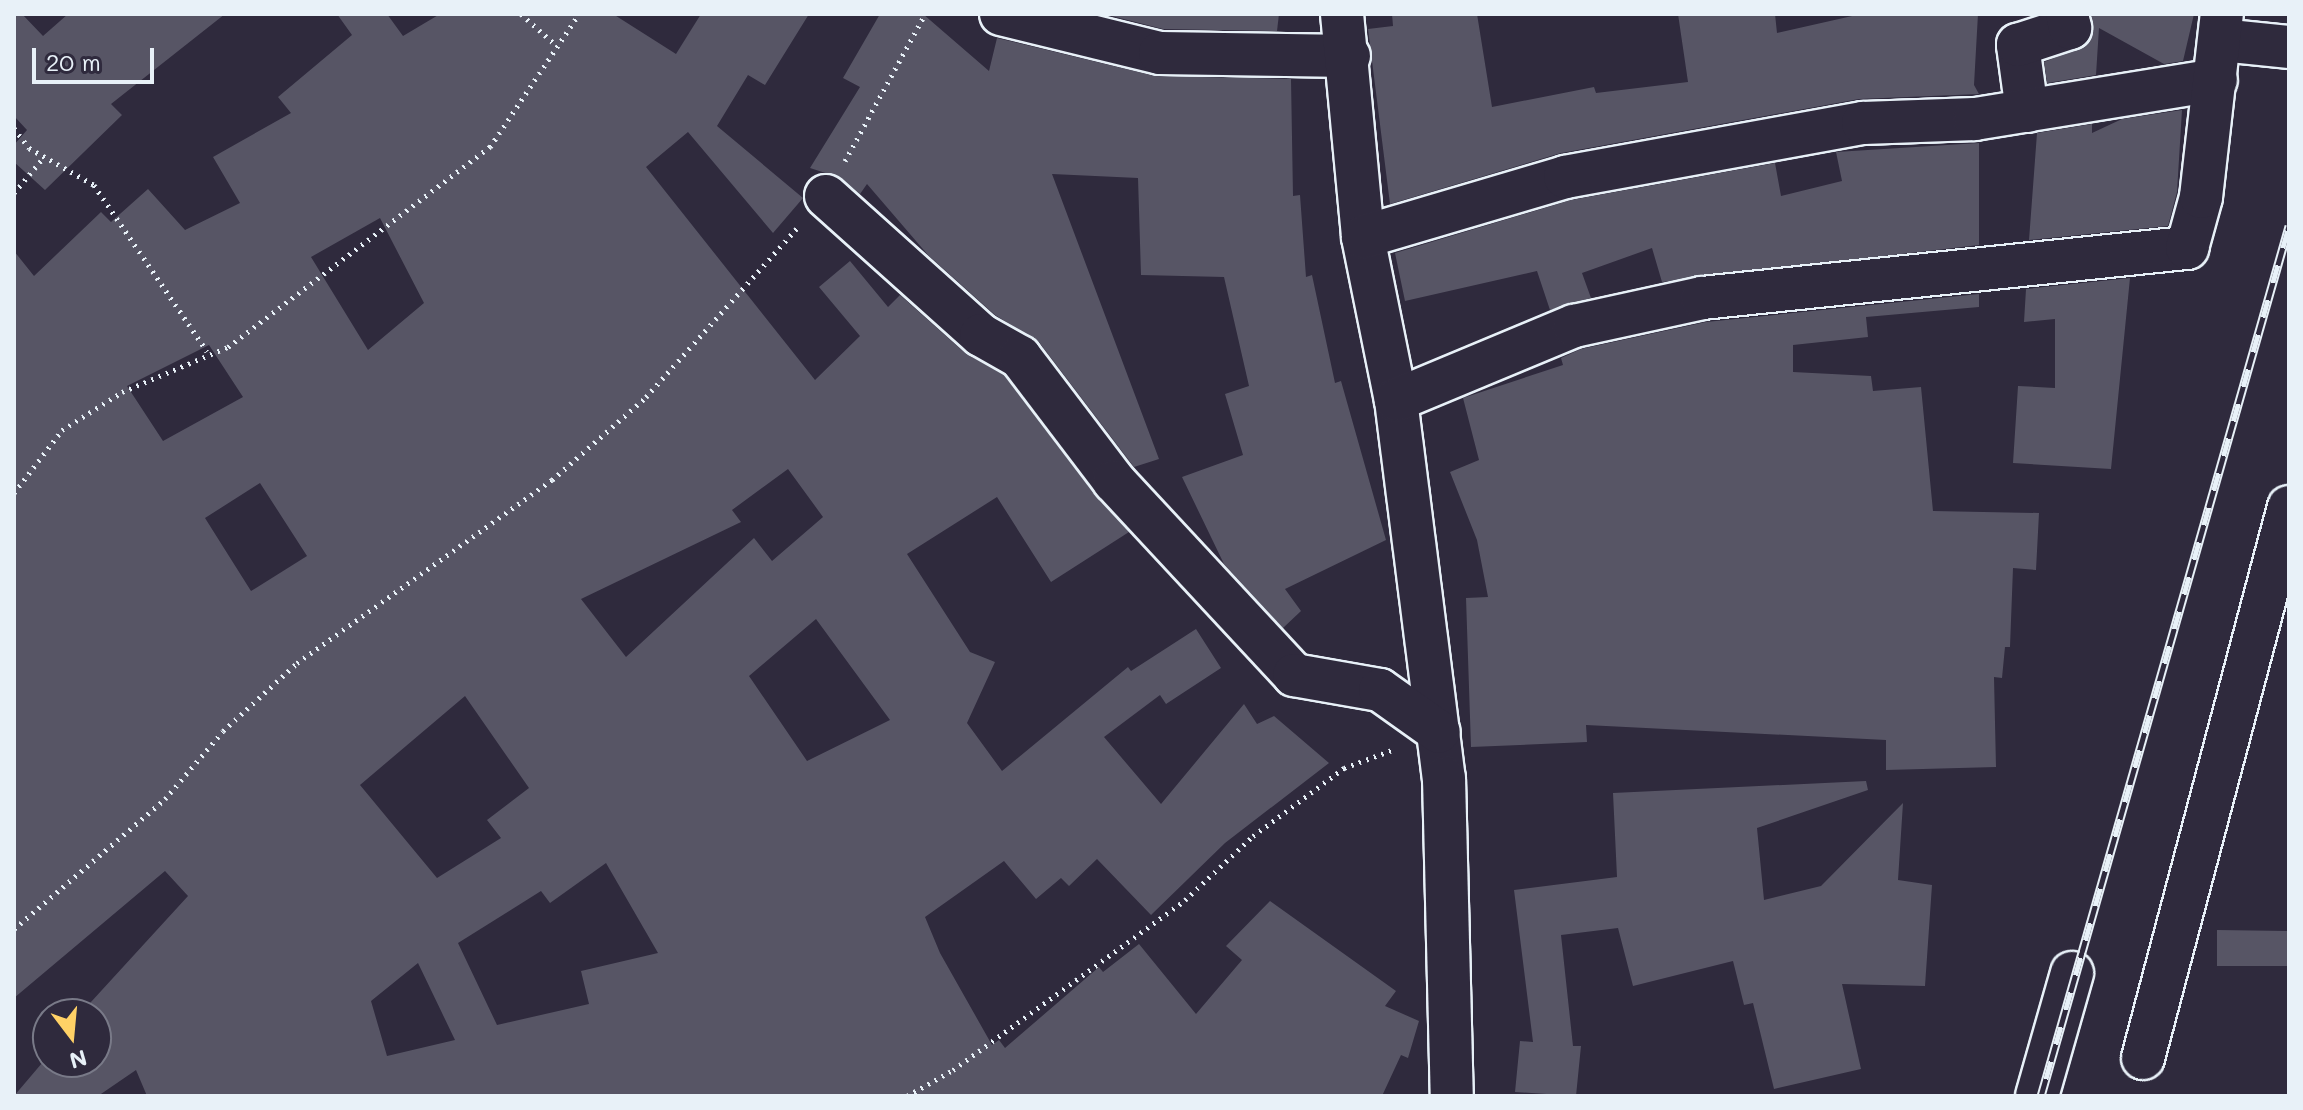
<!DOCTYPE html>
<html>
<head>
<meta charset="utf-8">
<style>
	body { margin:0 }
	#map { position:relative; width:2303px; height:1110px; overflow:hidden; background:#2f2a3d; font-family:Mali,sans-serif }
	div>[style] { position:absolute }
	.building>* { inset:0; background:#575565 }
	.path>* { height:5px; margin-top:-2.5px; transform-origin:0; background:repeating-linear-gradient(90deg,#e8f1f8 0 2px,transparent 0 8px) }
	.roads { filter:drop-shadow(2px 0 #e8f1f8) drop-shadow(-2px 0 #e8f1f8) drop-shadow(0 2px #e8f1f8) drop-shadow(0 -2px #e8f1f8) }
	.street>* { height:42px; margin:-21px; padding:0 21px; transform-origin:21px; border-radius:21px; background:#2f2a3d }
	.rail>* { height:9px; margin-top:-4.5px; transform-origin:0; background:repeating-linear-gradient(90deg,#2f2a3d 0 18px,#e8f1f8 0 36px); box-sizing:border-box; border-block:2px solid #e8f1f8 }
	span { translate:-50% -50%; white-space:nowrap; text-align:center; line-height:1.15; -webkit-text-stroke:6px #2f2a3d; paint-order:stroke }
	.frame { position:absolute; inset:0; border:16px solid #e8f1f8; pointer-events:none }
	.north { position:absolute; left:32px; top:998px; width:80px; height:80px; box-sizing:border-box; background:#2f2a3d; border:2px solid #797a88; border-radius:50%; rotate:164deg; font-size:22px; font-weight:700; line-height:32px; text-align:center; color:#e8f1f8 }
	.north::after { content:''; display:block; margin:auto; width:28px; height:36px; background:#ffd166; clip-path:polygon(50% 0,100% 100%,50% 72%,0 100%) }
	.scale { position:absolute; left:32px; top:48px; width:122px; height:36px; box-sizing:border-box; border:4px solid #e8f1f8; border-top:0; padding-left:10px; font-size:24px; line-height:28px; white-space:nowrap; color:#e8f1f8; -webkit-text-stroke:6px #2f2a3d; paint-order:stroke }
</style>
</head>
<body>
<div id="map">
	<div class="building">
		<div style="clip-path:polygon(14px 14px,22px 14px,43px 36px,68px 14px,225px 14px,111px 104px,122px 115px,45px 190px,14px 162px,14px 145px,27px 130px,14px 116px)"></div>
		<div style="clip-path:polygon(evenodd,337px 14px,387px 14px,403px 36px,440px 14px,613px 14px,676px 54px,701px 14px,809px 14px,765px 85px,748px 75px,717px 126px,803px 198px,773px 233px,688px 132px,646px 167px,815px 380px,860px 336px,819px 287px,850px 261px,888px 307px,900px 295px,965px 353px,1004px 375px,1129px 532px,1051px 582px,997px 497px,907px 554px,970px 652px,995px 662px,967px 723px,1002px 771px,1128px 667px,1131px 671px,1196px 629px,1221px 668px,1166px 704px,1160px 695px,1104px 737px,1161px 804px,1244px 704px,1257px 724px,1274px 716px,1329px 763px,1225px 843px,1151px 915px,1097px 859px,1069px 886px,1061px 878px,1036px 899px,1004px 861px,925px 917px,940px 953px,992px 1045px,999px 1040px,1005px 1048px,1099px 967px,1103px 972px,1139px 944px,1196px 1014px,1242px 960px,1226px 946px,1270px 901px,1396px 991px,1385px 1006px,1419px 1021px,1408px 1058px,1401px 1055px,1382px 1096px,147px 1096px,136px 1070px,98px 1096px,14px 1096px,48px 1056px,48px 1062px,96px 1062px,101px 1014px,80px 1014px,188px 896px,165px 871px,14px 998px,14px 251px,34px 276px,101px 212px,111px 222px,148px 189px,185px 230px,240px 203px,213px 157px,291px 113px,278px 97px,352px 35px,337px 14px,380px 218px,424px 303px,368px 350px,311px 257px,380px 218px,337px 14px,209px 345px,243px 397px,163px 441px,127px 386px,209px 345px,337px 14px,788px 469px,823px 517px,772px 561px,754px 538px,626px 657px,581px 599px,741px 522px,732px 510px,788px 469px,337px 14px,260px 483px,307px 556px,251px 591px,205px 518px,260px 483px,337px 14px,816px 619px,890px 720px,807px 761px,749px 676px,816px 619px,337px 14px,465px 696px,529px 788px,487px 820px,501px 838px,437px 878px,360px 785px,465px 696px,337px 14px,606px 863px,658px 953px,581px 971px,589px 1004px,497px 1025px,458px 943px,541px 891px,550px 903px,606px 863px,337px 14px,418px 963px,455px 1040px,387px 1056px,371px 1001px,418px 963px)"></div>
		<div style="clip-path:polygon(880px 14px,923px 14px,989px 71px,997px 38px,1155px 76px,1291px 79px,1293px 196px,1300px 195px,1306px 277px,1312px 275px,1335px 383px,1341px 381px,1386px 540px,1285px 589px,1301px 611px,1283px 628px,1224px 564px,1182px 477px,1243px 455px,1225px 394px,1249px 386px,1224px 277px,1141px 275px,1138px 178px,1052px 174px,1159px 459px,1134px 467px,1039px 342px,995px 315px,928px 255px,867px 184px,860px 194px,841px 178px,810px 168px,860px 87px,843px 78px)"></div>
		<div style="clip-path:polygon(1104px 14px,1279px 14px,1277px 31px,1163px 29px)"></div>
		<div style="clip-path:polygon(1392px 14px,1477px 14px,1492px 107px,1594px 87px,1596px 93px,1688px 82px,1678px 14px,1775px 14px,1777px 33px,1861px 14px,1978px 14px,1974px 85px,1979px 94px,1859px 99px,1561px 153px,1390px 204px,1368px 29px,1393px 26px)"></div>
		<div style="clip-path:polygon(2092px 14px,2194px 14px,2183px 61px,2164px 64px,2099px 28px,2096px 75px,2047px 83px,2044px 62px,2087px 45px)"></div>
		<div style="clip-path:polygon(2182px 110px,2177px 192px,2168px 226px,2029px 240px,2037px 133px,2092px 124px,2092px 133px,2122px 119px)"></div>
		<div style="clip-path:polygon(1979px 143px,1979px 245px,1662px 282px,1652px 248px,1582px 273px,1591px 298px,1550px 310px,1537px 271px,1405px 301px,1395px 253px,1571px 200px,1775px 163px,1781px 196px,1842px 181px,1836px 152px)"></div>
		<div style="clip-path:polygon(2130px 278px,2111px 469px,2013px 463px,2018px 386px,2055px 388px,2055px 319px,2024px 322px,2026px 289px)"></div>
		<div style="clip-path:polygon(1979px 294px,1979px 307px,1866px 317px,1868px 337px,1793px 345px,1793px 372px,1871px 376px,1873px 391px,1921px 387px,1933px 511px,2039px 513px,2036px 570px,2013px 568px,2010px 647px,2005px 647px,2002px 678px,1994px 677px,1996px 767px,1886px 770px,1886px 740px,1586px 725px,1587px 742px,1471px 747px,1466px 598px,1488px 597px,1477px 540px,1450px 472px,1479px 460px,1463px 398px,1563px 365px,1561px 358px,1581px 349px,1706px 322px)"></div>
		<div style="clip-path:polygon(1866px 781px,1868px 790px,1757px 828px,1764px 900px,1821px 886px,1903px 803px,1898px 880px,1932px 885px,1925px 986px,1842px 984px,1861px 1069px,1774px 1089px,1753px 1003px,1744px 1005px,1733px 961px,1633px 986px,1618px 928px,1561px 935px,1573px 1046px,1581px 1046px,1576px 1096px,1515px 1092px,1520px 1041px,1533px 1042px,1514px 890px,1617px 877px,1613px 793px)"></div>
		<div style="clip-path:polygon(2217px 930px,2289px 931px,2289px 966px,2217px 966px)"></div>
	</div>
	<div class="path">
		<div style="left:521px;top:14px;width:48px;rotate:41.6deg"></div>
		<div style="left:14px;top:128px;width:25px;rotate:53deg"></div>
		<div style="left:29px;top:148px;width:75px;rotate:29.6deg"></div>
		<div style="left:94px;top:185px;width:201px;rotate:55.8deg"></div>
		<div style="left:845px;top:161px;width:167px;rotate:-61.4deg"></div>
		<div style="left:14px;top:193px;width:47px;rotate:-50.2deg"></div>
		<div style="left:14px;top:493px;width:79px;rotate:-52.7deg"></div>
		<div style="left:62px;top:430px;width:71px;rotate:-32.3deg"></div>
		<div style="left:122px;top:392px;width:115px;rotate:-23deg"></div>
		<div style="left:228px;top:347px;width:330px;rotate:-37.4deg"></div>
		<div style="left:490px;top:147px;width:160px;rotate:-56.2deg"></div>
		<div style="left:14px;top:929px;width:199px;rotate:-40.7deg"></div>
		<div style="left:165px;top:799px;width:89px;rotate:-49.5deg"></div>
		<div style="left:223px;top:731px;width:100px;rotate:-42.6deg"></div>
		<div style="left:297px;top:663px;width:314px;rotate:-35.7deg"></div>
		<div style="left:552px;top:480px;width:125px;rotate:-41.4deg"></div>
		<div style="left:646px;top:397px;width:228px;rotate:-48.2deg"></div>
		<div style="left:907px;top:1096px;width:53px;rotate:-29.5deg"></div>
		<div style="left:953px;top:1070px;width:288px;rotate:-36.2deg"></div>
		<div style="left:1185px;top:900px;width:93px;rotate:-43.3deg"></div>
		<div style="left:1253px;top:836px;width:114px;rotate:-36.8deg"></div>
		<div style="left:1344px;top:768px;width:51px;rotate:-20.6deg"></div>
	</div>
	<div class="roads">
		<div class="street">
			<div style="left:1001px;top:14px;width:164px;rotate:13.8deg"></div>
			<div style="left:1160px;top:53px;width:189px;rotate:0.9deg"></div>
			<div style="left:1342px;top:14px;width:224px;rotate:84.6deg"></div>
			<div style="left:1363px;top:237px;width:166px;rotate:78.6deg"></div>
			<div style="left:1396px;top:400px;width:381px;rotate:82.8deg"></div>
			<div style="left:1444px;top:778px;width:318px;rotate:88.6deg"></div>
			<div style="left:2221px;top:40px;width:68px;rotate:5.9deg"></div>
			<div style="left:2027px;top:111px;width:67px;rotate:-97.8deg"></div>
			<div style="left:2018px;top:45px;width:55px;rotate:-18.1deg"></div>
			<div style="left:2070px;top:28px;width:14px;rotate:-102deg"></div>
			<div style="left:826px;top:196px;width:208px;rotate:41.9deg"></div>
			<div style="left:981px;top:335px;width:45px;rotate:29.4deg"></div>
			<div style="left:1020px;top:357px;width:156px;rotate:52.8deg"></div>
			<div style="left:1114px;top:481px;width:265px;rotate:47.1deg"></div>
			<div style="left:1294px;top:675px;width:87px;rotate:9.9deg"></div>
			<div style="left:1380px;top:690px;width:72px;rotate:35.4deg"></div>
			<div style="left:1363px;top:237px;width:211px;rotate:-16.5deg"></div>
			<div style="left:1565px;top:177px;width:303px;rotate:-10.3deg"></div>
			<div style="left:1863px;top:123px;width:112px;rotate:-2deg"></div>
			<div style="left:1975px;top:119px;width:244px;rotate:-9.2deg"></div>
			<div style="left:1396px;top:400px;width:193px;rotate:-22.6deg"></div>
			<div style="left:1574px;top:326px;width:131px;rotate:-12.3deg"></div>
			<div style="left:1702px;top:298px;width:488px;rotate:-5.9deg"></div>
			<div style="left:2187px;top:248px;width:53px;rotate:-74.6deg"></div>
			<div style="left:2201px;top:197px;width:184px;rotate:-83.5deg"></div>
			<div style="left:2143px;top:1058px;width:570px;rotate:-75.16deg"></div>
			<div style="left:2037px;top:1096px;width:128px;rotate:-74.1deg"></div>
		</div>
	</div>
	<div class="rail">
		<div style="left:2041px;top:1096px;width:905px;rotate:-74.09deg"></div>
	</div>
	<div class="frame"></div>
	<div class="north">N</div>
	<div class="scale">20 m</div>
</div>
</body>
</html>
